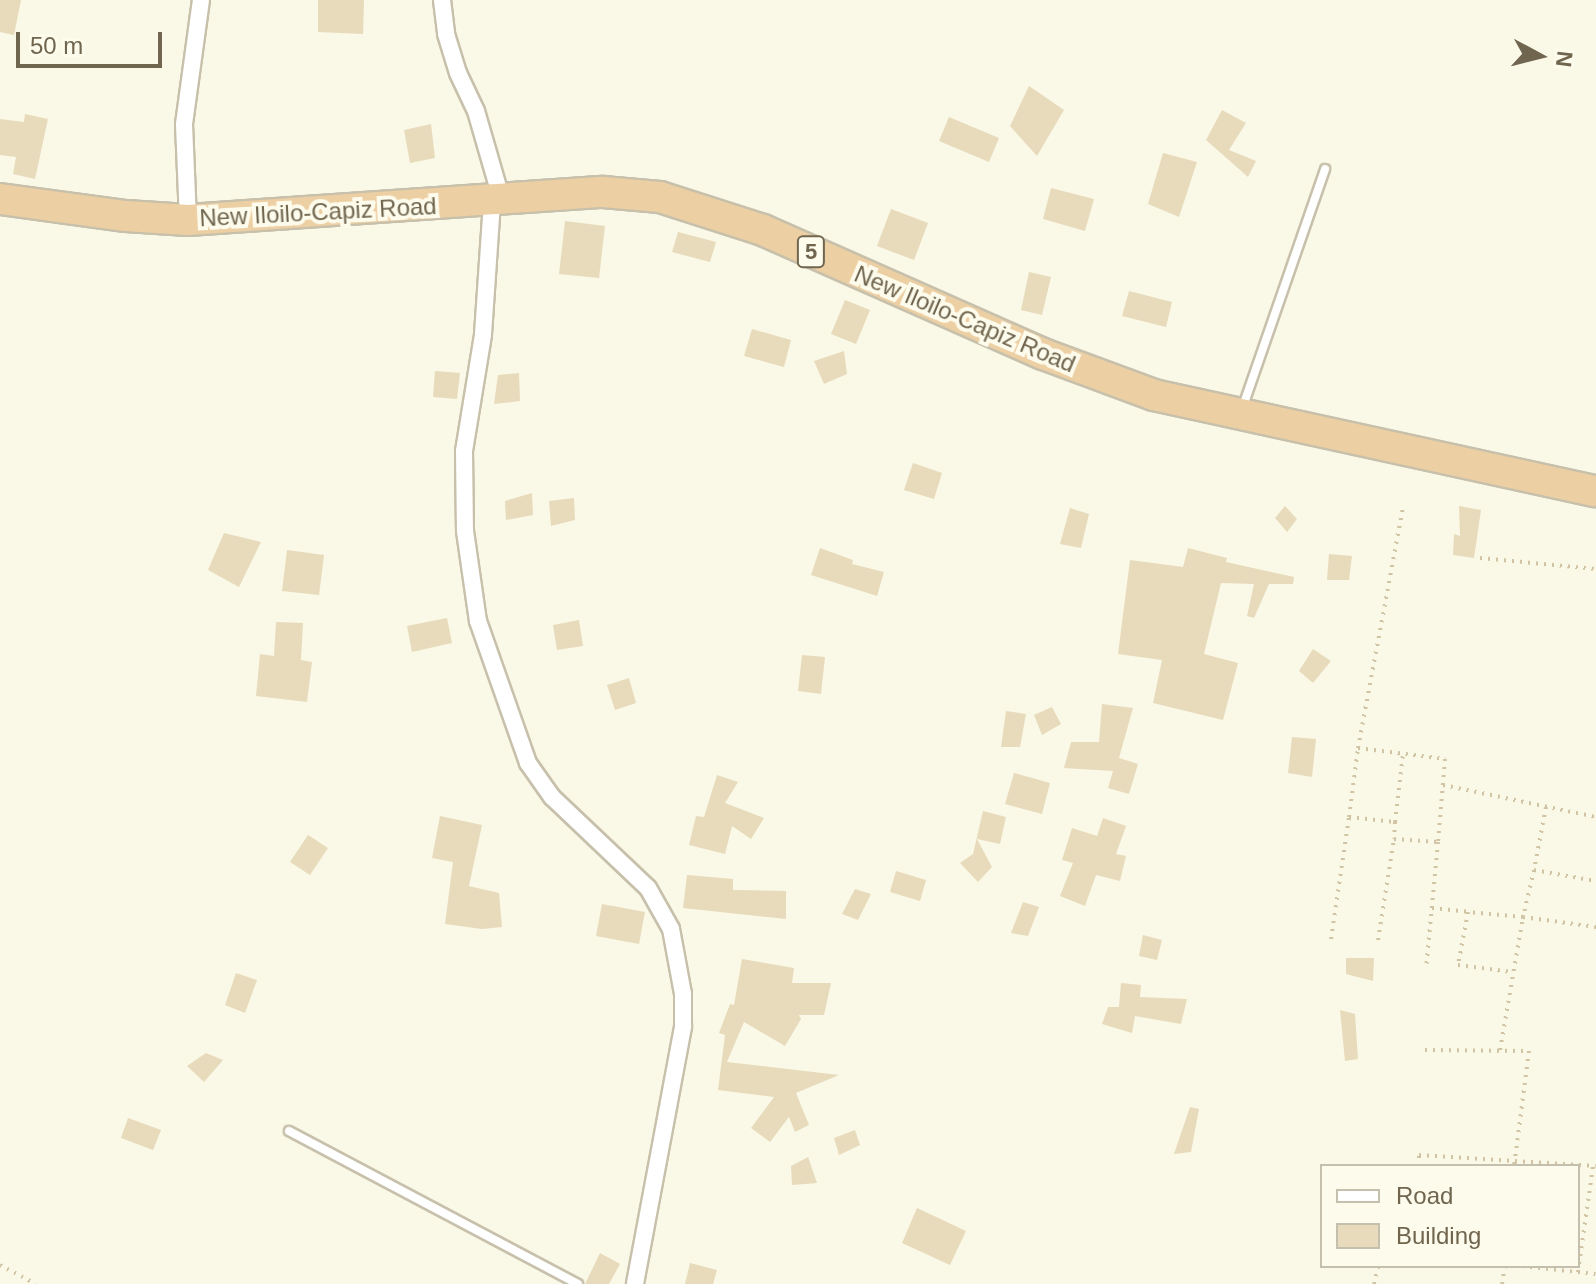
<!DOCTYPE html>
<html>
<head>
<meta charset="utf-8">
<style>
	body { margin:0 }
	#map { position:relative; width:1596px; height:1284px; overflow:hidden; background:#faf8e6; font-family:Helvetica,sans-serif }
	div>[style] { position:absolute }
	.building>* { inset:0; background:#e7dbbc }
	.path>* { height:4px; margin-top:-2px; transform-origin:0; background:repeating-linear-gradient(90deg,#d0c4a4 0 2px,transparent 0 8px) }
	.roads { filter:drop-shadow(2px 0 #c7c0ab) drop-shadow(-2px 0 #c7c0ab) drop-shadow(0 2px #c7c0ab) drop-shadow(0 -2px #c7c0ab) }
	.lane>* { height:8px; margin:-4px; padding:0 4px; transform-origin:4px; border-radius:4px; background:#fff }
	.street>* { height:16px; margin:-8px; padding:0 8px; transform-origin:8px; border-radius:8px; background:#fff }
	.highway>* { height:30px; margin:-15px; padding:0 15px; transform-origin:15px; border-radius:15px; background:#edcfa4 }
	span { translate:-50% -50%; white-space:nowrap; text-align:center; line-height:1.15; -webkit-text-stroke:8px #fdfcec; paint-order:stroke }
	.shield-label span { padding:2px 6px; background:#fdfcec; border:2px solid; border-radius:6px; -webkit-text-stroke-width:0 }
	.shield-label { font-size:22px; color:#70654e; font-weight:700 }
	.street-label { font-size:24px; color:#70654e }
	.legend { position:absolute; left:1320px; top:1164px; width:260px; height:104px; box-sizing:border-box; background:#fdfcec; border:2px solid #c5c0ad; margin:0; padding:10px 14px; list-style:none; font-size:24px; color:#70654e }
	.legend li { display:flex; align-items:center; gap:16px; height:40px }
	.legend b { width:40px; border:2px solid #c5c0ad }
	.north { position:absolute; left:1500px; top:16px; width:80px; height:80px; -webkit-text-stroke:6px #fdfcec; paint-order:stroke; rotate:97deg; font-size:22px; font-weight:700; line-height:32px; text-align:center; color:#70654e }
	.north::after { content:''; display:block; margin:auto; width:28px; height:36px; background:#70654e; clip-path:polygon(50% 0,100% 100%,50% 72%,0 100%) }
	.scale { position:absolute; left:16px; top:32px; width:146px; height:36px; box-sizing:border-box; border:4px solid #70654e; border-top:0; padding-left:10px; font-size:24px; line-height:28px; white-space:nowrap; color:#70654e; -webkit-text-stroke:6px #fdfcec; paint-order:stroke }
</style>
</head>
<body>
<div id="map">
	<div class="building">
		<div style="clip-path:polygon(0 0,21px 0,14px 35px,0 32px)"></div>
		<div style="clip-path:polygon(318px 0,364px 0,363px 34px,318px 32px)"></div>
		<div style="clip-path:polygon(1029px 86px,1064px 110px,1037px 156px,1010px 126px)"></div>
		<div style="clip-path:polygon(1222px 110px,1246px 123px,1229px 150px,1256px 161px,1248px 177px,1206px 140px)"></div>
		<div style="clip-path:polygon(25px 114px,48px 119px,35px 179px,13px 174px,16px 157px,0 155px,0 119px,24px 122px)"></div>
		<div style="clip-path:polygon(949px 117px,999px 138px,989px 162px,939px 141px)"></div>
		<div style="clip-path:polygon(431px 124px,435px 158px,410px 163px,404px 130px)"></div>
		<div style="clip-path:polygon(1163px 153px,1197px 162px,1179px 217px,1148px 204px)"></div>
		<div style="clip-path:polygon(1051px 188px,1094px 199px,1085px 231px,1043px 219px)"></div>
		<div style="clip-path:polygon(891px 209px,928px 223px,914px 260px,877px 246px)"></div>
		<div style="clip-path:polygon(565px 221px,605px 226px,599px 278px,559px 274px)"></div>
		<div style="clip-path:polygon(678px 232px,716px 242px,710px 262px,672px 252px)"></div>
		<div style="clip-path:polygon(1029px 272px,1051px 277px,1042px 315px,1021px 310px)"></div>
		<div style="clip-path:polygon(1129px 291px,1172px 302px,1166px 327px,1122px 316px)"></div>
		<div style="clip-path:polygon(845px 300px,870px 310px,856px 344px,831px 334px)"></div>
		<div style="clip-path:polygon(752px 329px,791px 340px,784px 367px,744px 356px)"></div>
		<div style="clip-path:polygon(844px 351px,847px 374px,824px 384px,814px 361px)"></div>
		<div style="clip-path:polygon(435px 371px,460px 373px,457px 399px,433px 397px)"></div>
		<div style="clip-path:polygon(519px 373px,520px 401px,494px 404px,498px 375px)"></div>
		<div style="clip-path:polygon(913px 463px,942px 473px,934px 499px,904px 490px)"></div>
		<div style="clip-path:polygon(532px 493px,533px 515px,506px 520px,505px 501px)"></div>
		<div style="clip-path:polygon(574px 498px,575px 520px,551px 526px,549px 501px)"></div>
		<div style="clip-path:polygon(1285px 506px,1297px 519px,1287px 532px,1275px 518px)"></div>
		<div style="clip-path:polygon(1459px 506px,1481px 510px,1474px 558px,1453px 555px,1454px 534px,1460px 536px)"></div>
		<div style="clip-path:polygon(1070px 508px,1089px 514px,1081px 548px,1060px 544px)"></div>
		<div style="clip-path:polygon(224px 533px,261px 542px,239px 587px,208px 570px)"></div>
		<div style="clip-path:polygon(820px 548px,853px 560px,852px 564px,884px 572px,877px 596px,811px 575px)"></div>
		<div style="clip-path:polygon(1188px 548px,1227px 558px,1226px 562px,1294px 577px,1293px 584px,1269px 584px,1254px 618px,1247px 616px,1254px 584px,1221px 583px,1204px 654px,1238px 663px,1223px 720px,1153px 703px,1162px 660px,1118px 654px,1130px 560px,1183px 567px)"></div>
		<div style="clip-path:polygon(287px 550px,324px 555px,319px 595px,282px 591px)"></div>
		<div style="clip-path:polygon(1329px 554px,1352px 556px,1349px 580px,1327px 580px)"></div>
		<div style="clip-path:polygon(447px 618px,452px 643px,412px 652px,407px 626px)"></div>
		<div style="clip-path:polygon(579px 620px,583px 646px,557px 650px,553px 625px)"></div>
		<div style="clip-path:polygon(276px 622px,303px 623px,301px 660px,312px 662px,307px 702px,256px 696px,260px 654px,274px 656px)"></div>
		<div style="clip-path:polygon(1313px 649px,1331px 661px,1313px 683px,1299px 671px)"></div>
		<div style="clip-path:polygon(802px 655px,825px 657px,821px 694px,798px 691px)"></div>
		<div style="clip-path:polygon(629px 678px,636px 703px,615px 710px,607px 685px)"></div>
		<div style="clip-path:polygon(1102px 704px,1133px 708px,1119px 758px,1138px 764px,1129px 794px,1108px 788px,1113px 771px,1064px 768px,1071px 742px,1099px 742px)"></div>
		<div style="clip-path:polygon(1052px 707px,1061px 724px,1042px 735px,1034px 715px)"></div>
		<div style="clip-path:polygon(1006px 711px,1026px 714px,1020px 747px,1001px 747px)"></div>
		<div style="clip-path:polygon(1292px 737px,1316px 739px,1312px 777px,1288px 773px)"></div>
		<div style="clip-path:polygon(1014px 773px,1050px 783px,1042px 814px,1005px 804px)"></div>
		<div style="clip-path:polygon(717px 775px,738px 782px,725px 803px,764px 818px,751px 839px,732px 826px,725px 854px,689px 845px,696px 816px,704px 817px)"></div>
		<div style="clip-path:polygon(983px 811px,1006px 817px,1000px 844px,977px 839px,992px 867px,978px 882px,960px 863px,973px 854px)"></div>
		<div style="clip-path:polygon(440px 816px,482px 825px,469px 886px,499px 893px,502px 927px,482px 929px,445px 924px,453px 862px,432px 858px)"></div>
		<div style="clip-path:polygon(1103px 818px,1126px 826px,1116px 854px,1126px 856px,1120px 881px,1096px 875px,1085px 906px,1060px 896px,1073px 863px,1062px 860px,1072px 828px,1097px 836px)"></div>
		<div style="clip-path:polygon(308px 835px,328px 848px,310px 875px,290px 862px)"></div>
		<div style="clip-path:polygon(896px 871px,926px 880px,920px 901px,890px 892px)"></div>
		<div style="clip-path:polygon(687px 875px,733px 879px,733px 890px,786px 891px,786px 919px,683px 908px)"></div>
		<div style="clip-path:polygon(855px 889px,871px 894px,858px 920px,842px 914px)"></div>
		<div style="clip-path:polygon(1023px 902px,1039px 907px,1028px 936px,1011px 933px)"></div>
		<div style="clip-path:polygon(602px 904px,645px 912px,639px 944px,596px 936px)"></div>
		<div style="clip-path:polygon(1143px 935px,1162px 940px,1157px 960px,1139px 956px)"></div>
		<div style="clip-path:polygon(1346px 958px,1374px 958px,1373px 981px,1346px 974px)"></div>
		<div style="clip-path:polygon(742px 959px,794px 968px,792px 983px,831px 983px,824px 1015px,799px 1015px,801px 1019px,785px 1046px,744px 1022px,727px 1062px,839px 1075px,796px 1093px,809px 1125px,795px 1132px,789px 1117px,770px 1142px,751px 1128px,774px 1097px,718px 1090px,725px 1035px,719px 1033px,730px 1004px,734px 1005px)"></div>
		<div style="clip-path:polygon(236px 973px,257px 980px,245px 1013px,225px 1005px)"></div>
		<div style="clip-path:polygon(1121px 983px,1141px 985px,1140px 997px,1187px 999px,1181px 1024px,1135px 1016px,1132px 1033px,1102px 1024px,1108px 1007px,1119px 1007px)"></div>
		<div style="clip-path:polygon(1340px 1010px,1355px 1014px,1358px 1059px,1345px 1061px)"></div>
		<div style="clip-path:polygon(206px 1053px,223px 1060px,204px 1082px,187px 1066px)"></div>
		<div style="clip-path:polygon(1190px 1107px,1199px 1109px,1191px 1152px,1174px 1154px)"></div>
		<div style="clip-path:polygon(128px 1118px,161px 1130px,153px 1150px,121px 1138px)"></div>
		<div style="clip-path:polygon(855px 1130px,860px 1145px,839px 1155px,834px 1138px)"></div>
		<div style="clip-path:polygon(808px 1157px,817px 1183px,792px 1185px,791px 1166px)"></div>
		<div style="clip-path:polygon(917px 1208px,966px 1231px,950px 1265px,902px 1243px)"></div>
		<div style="clip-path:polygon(600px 1253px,620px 1264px,609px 1284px,585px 1284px)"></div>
		<div style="clip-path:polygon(690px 1263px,717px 1270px,713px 1284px,685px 1284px)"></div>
	</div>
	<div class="path">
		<div style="left:1480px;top:558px;width:117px;rotate:5.4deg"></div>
		<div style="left:1358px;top:748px;width:244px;rotate:-79.4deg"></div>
		<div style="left:1443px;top:785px;width:156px;rotate:11.8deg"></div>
		<div style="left:1546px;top:807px;width:64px;rotate:100.8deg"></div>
		<div style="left:1534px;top:870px;width:63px;rotate:10.1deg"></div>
		<div style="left:1349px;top:817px;width:70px;rotate:-82.6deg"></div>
		<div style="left:1358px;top:748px;width:88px;rotate:7.2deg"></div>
		<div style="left:1445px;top:759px;width:83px;rotate:94.8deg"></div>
		<div style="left:1395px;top:822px;width:68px;rotate:-83.3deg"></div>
		<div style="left:1534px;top:870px;width:48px;rotate:103.2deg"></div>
		<div style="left:1523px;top:917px;width:74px;rotate:7.8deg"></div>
		<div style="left:1432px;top:908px;width:36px;rotate:6deg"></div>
		<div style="left:1331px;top:939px;width:123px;rotate:-81.6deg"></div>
		<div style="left:1349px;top:817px;width:46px;rotate:6.2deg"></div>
		<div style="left:1395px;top:822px;width:17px;rotate:93deg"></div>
		<div style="left:1378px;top:940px;width:102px;rotate:-81deg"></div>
		<div style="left:1394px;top:839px;width:44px;rotate:3.9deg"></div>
		<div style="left:1438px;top:842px;width:127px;rotate:95.4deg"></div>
		<div style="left:1425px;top:1050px;width:104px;rotate:0.6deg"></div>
		<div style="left:1529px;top:1051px;width:116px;rotate:97.4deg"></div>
		<div style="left:1500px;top:1050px;width:135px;rotate:-80.2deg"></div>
		<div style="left:1523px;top:917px;width:55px;rotate:-174.8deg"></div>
		<div style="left:1468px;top:912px;width:54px;rotate:100.7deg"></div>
		<div style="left:1458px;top:965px;width:55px;rotate:7.3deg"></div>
		<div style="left:1419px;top:1166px;width:11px;rotate:-90deg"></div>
		<div style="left:1419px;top:1155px;width:177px;rotate:3.6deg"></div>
		<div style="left:0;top:1265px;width:40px;rotate:28deg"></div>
		<div style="left:1522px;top:1266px;width:74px;rotate:6.2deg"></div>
		<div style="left:1578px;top:1272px;width:107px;rotate:-81.9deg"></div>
		<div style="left:1374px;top:1284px;width:18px;rotate:-77deg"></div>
		<div style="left:1502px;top:1284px;width:18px;rotate:-81deg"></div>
	</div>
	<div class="roads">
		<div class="lane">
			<div style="left:1242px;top:409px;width:254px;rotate:-70.9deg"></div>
			<div style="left:289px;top:1131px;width:327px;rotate:27.9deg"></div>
		</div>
		<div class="street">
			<div style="left:442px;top:0;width:34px;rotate:83deg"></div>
			<div style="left:446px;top:34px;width:41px;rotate:72.9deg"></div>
			<div style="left:458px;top:73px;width:42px;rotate:64.7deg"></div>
			<div style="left:476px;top:111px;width:94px;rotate:73.9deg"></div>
			<div style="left:492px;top:202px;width:133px;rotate:93.9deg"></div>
			<div style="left:483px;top:335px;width:118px;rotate:99.3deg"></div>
			<div style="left:464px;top:451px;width:80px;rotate:89.3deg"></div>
			<div style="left:465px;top:531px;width:91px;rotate:81.8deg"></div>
			<div style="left:478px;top:621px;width:151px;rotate:70.6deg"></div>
			<div style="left:528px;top:763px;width:42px;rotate:54.8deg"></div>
			<div style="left:552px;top:797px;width:132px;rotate:43.5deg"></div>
			<div style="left:648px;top:888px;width:47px;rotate:60.7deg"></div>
			<div style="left:671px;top:929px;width:66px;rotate:79.5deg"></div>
			<div style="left:683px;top:994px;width:33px;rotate:90deg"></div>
			<div style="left:683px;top:1027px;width:261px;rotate:100.6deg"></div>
			<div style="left:188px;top:220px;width:96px;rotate:-92.4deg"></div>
			<div style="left:184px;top:124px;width:125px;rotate:-82.2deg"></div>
		</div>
		<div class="highway">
			<div style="left:0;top:199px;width:127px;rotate:7.7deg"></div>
			<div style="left:126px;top:216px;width:62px;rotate:3.7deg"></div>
			<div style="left:188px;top:220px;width:416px;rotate:-3.9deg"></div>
			<div style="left:603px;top:192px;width:57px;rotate:5deg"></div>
			<div style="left:660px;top:197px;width:108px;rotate:17.8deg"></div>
			<div style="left:763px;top:230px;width:306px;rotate:23.9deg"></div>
			<div style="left:1043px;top:354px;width:118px;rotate:20.3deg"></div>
			<div style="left:1154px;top:395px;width:452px;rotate:12.3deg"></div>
		</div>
	</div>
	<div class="shield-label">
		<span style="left:811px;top:252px">5</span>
	</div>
	<div class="street-label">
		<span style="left:318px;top:212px;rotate:-3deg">New Iloilo-Capiz Road</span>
		<span style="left:965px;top:319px;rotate:23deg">New Iloilo-Capiz Road</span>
	</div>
	<ul class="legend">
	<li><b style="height:10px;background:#fff"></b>Road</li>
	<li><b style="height:22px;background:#e7dbbc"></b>Building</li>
	</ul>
	<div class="north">N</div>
	<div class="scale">50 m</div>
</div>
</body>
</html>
